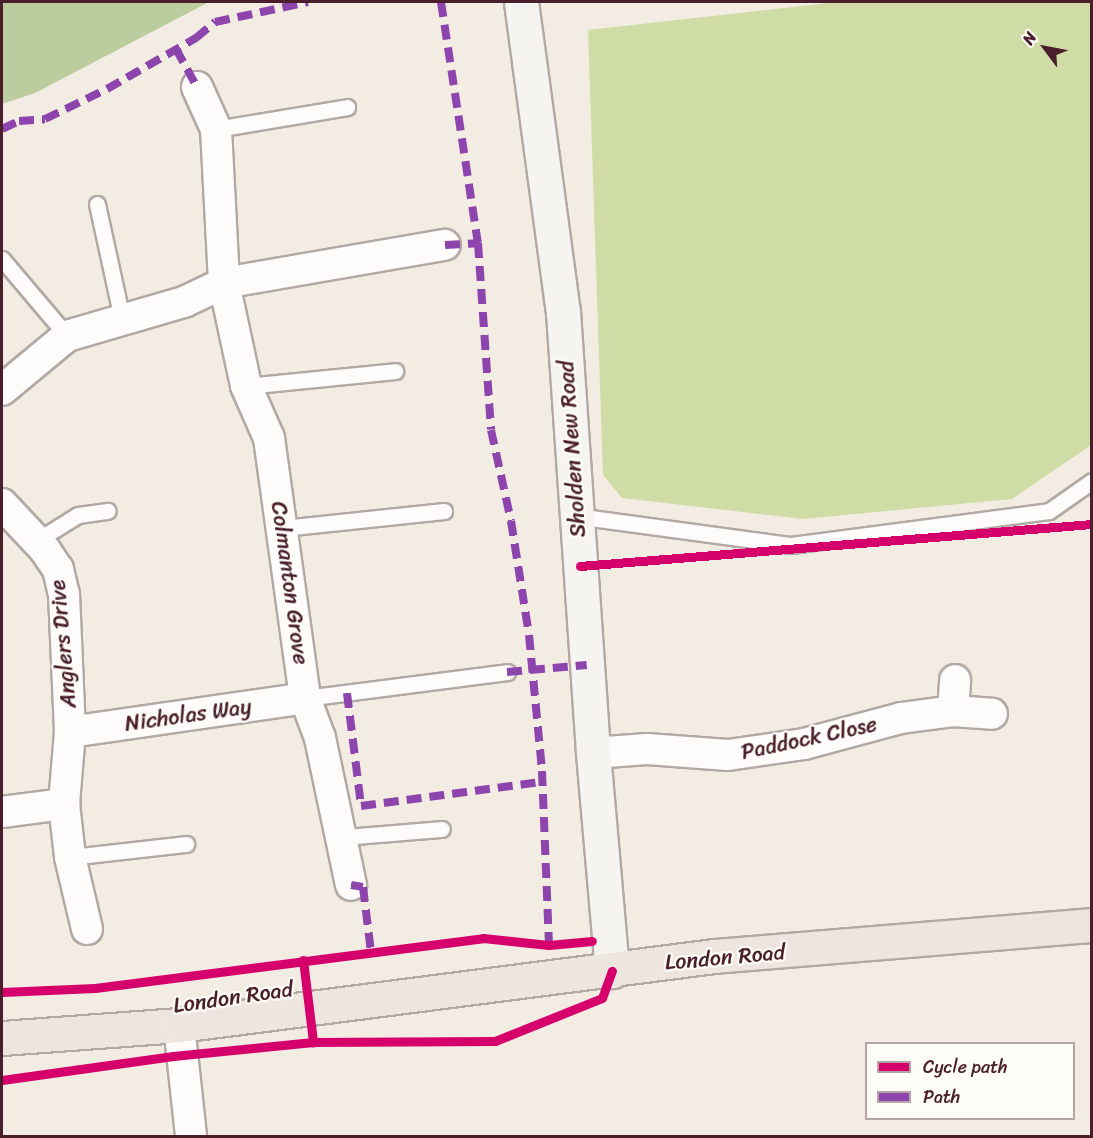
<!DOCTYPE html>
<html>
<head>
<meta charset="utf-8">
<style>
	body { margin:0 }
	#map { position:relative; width:1093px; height:1138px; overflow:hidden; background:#f3ece2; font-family:Sriracha,sans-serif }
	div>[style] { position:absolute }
	.green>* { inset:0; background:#d0dca6 }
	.forest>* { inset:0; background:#bbcc9e }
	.roads { filter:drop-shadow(2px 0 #b2a8a4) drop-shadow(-2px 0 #b2a8a4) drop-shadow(0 2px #b2a8a4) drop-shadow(0 -2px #b2a8a4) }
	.lane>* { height:15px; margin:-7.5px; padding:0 7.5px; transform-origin:7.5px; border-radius:7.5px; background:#fdfcfb }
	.street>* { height:30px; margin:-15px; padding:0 15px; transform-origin:15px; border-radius:15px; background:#fdfcfb }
	.secondary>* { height:33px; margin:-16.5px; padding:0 16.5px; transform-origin:16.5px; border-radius:16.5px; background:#f6f4f0 }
	.primary>* { height:33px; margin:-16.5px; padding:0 16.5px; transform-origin:16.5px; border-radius:16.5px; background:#eee6de }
	.quiet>* { height:8px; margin-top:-4px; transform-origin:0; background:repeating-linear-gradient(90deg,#8e44ad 0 15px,transparent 0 23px) }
	.cycleway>* { height:9px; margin:-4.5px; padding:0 4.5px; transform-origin:4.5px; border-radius:4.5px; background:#d6006c }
	span { translate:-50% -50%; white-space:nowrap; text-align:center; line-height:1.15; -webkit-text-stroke:4.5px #fdfcf7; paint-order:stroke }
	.street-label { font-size:22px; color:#4a1f2b }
	.frame { position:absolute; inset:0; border:3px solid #4a1f2b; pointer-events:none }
	.legend { position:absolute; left:865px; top:1042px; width:210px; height:78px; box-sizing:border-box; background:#fdfcf7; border:2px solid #b5a4a5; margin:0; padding:8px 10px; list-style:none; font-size:18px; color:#4a1f2b }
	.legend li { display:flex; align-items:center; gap:12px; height:30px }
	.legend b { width:30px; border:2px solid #b5a4a5 }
	.north { position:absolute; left:1015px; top:18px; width:60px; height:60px; -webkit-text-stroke:4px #fdfcf7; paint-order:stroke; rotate:302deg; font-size:16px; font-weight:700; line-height:24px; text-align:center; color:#4a1f2b }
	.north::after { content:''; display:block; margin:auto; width:21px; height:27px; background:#4a1f2b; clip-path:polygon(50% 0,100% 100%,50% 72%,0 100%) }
</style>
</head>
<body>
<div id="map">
	<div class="green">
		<div style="clip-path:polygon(837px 2px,1091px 2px,1091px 445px,1012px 499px,803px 519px,622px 498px,603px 475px,588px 30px)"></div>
	</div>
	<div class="forest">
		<div style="clip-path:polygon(2px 2px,209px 2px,35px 93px,2px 104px)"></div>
	</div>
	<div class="roads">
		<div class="lane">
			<div style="left:216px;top:129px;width:133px;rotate:-9.5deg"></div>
			<div style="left:97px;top:204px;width:118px;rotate:77.7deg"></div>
			<div style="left:2px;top:259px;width:101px;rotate:49.8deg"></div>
			<div style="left:246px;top:386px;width:150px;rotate:-5.7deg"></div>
			<div style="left:576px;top:516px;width:217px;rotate:7.7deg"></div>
			<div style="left:791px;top:545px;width:260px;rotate:-7.5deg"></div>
			<div style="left:1049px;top:511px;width:52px;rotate:-34.9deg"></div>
			<div style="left:283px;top:528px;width:162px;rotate:-6deg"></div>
			<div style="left:36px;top:541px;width:49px;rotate:-31.8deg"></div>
			<div style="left:78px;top:515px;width:30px;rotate:-8deg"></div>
			<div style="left:305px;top:698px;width:204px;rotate:-7.3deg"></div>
			<div style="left:344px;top:837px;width:98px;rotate:-4.7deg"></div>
			<div style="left:70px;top:857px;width:117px;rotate:-6.4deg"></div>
		</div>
		<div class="street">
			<div style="left:197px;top:87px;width:46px;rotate:65.7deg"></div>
			<div style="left:216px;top:129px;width:154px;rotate:87deg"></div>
			<div style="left:224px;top:283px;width:224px;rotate:-9.8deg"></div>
			<div style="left:2px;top:390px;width:85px;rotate:-39.7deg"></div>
			<div style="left:67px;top:336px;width:122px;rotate:-16.2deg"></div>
			<div style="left:184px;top:302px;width:44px;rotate:-25.4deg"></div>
			<div style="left:224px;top:283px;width:105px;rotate:77.9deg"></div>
			<div style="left:246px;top:386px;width:57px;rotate:66.1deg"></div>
			<div style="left:269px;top:438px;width:262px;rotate:82.1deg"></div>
			<div style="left:305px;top:698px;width:43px;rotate:69.4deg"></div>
			<div style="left:320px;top:738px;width:150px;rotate:78.1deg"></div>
			<div style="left:2px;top:504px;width:63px;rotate:46.9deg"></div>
			<div style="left:45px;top:550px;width:23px;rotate:56deg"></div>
			<div style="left:58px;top:569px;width:26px;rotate:77deg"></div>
			<div style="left:64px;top:594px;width:138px;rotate:87.5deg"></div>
			<div style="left:70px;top:732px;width:72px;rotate:94.8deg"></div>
			<div style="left:64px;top:804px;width:53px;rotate:83.5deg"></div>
			<div style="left:70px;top:857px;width:74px;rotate:76.7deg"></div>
			<div style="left:953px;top:711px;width:31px;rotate:-86deg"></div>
			<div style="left:70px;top:732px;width:237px;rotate:-8.2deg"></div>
			<div style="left:593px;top:753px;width:54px;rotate:-4.2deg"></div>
			<div style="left:647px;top:749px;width:81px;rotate:4.2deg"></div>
			<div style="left:728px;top:755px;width:77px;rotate:-8.2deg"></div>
			<div style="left:804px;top:744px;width:100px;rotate:-15deg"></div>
			<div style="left:901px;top:718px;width:52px;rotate:-7.7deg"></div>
			<div style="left:953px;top:711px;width:39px;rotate:4deg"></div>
			<div style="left:2px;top:812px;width:63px;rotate:-7.4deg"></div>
			<div style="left:179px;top:1025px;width:112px;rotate:83.8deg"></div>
		</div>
		<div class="secondary">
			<div style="left:521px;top:2px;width:313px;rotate:82.3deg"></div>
			<div style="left:563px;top:312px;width:442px;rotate:86.1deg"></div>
			<div style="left:593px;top:753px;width:219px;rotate:85deg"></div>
		</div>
		<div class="primary">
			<div style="left:2px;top:1038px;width:177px;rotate:-4.2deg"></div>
			<div style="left:179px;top:1025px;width:539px;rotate:-7.35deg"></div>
			<div style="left:714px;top:956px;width:379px;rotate:-4.7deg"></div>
		</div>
	</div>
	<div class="quiet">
		<div style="left:441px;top:2px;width:244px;rotate:81.3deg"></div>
		<div style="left:478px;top:243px;width:187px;rotate:86deg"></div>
		<div style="left:491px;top:430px;width:93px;rotate:77.6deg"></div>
		<div style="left:511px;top:521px;width:115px;rotate:81deg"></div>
		<div style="left:529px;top:635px;width:137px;rotate:84.5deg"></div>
		<div style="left:542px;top:771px;width:174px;rotate:87.7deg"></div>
		<div style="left:176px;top:49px;width:43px;rotate:61.1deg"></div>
		<div style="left:2px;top:129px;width:19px;rotate:-25deg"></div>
		<div style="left:19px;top:121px;width:26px;rotate:-4deg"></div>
		<div style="left:45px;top:119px;width:69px;rotate:-25.8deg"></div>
		<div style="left:107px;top:89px;width:103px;rotate:-29.8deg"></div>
		<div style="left:196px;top:38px;width:25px;rotate:-40deg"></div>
		<div style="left:215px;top:22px;width:95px;rotate:-12.1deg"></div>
		<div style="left:445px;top:245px;width:33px;rotate:-3deg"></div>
		<div style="left:507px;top:672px;width:80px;rotate:-5deg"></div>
		<div style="left:347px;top:693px;width:114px;rotate:82.9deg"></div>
		<div style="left:361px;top:806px;width:183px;rotate:-7.6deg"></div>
		<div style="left:351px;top:885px;width:12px;rotate:9deg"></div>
		<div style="left:363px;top:887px;width:65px;rotate:83deg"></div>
	</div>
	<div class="cycleway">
		<div style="left:580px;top:566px;width:514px;rotate:-4.69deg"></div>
		<div style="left:303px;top:960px;width:83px;rotate:83deg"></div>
		<div style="left:2px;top:992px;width:93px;rotate:-2.5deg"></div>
		<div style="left:95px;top:988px;width:391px;rotate:-7.3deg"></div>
		<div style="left:483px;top:938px;width:66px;rotate:6.1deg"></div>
		<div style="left:549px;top:945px;width:43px;rotate:-5.3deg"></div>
		<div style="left:2px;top:1080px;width:173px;rotate:-8deg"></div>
		<div style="left:173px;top:1056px;width:141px;rotate:-5.7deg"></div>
		<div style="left:313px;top:1042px;width:182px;rotate:-0.3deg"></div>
		<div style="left:495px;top:1041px;width:115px;rotate:-21.9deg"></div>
		<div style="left:602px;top:998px;width:29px;rotate:-70deg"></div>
	</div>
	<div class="street-label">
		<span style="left:572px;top:449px;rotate:-94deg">Sholden New Road</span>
		<span style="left:290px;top:583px;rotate:82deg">Colmanton Grove</span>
		<span style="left:63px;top:644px;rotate:-95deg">Anglers Drive</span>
		<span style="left:188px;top:715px;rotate:-8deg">Nicholas Way</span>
		<span style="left:809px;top:738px;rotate:-12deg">Paddock Close</span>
		<span style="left:725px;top:957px;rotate:-5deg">London Road</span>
		<span style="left:233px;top:997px;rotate:-8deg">London Road</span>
	</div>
	<div class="frame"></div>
	<ul class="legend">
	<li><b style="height:8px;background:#d6006c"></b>Cycle path</li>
	<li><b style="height:8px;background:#8e44ad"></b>Path</li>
	</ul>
	<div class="north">N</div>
</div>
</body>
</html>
